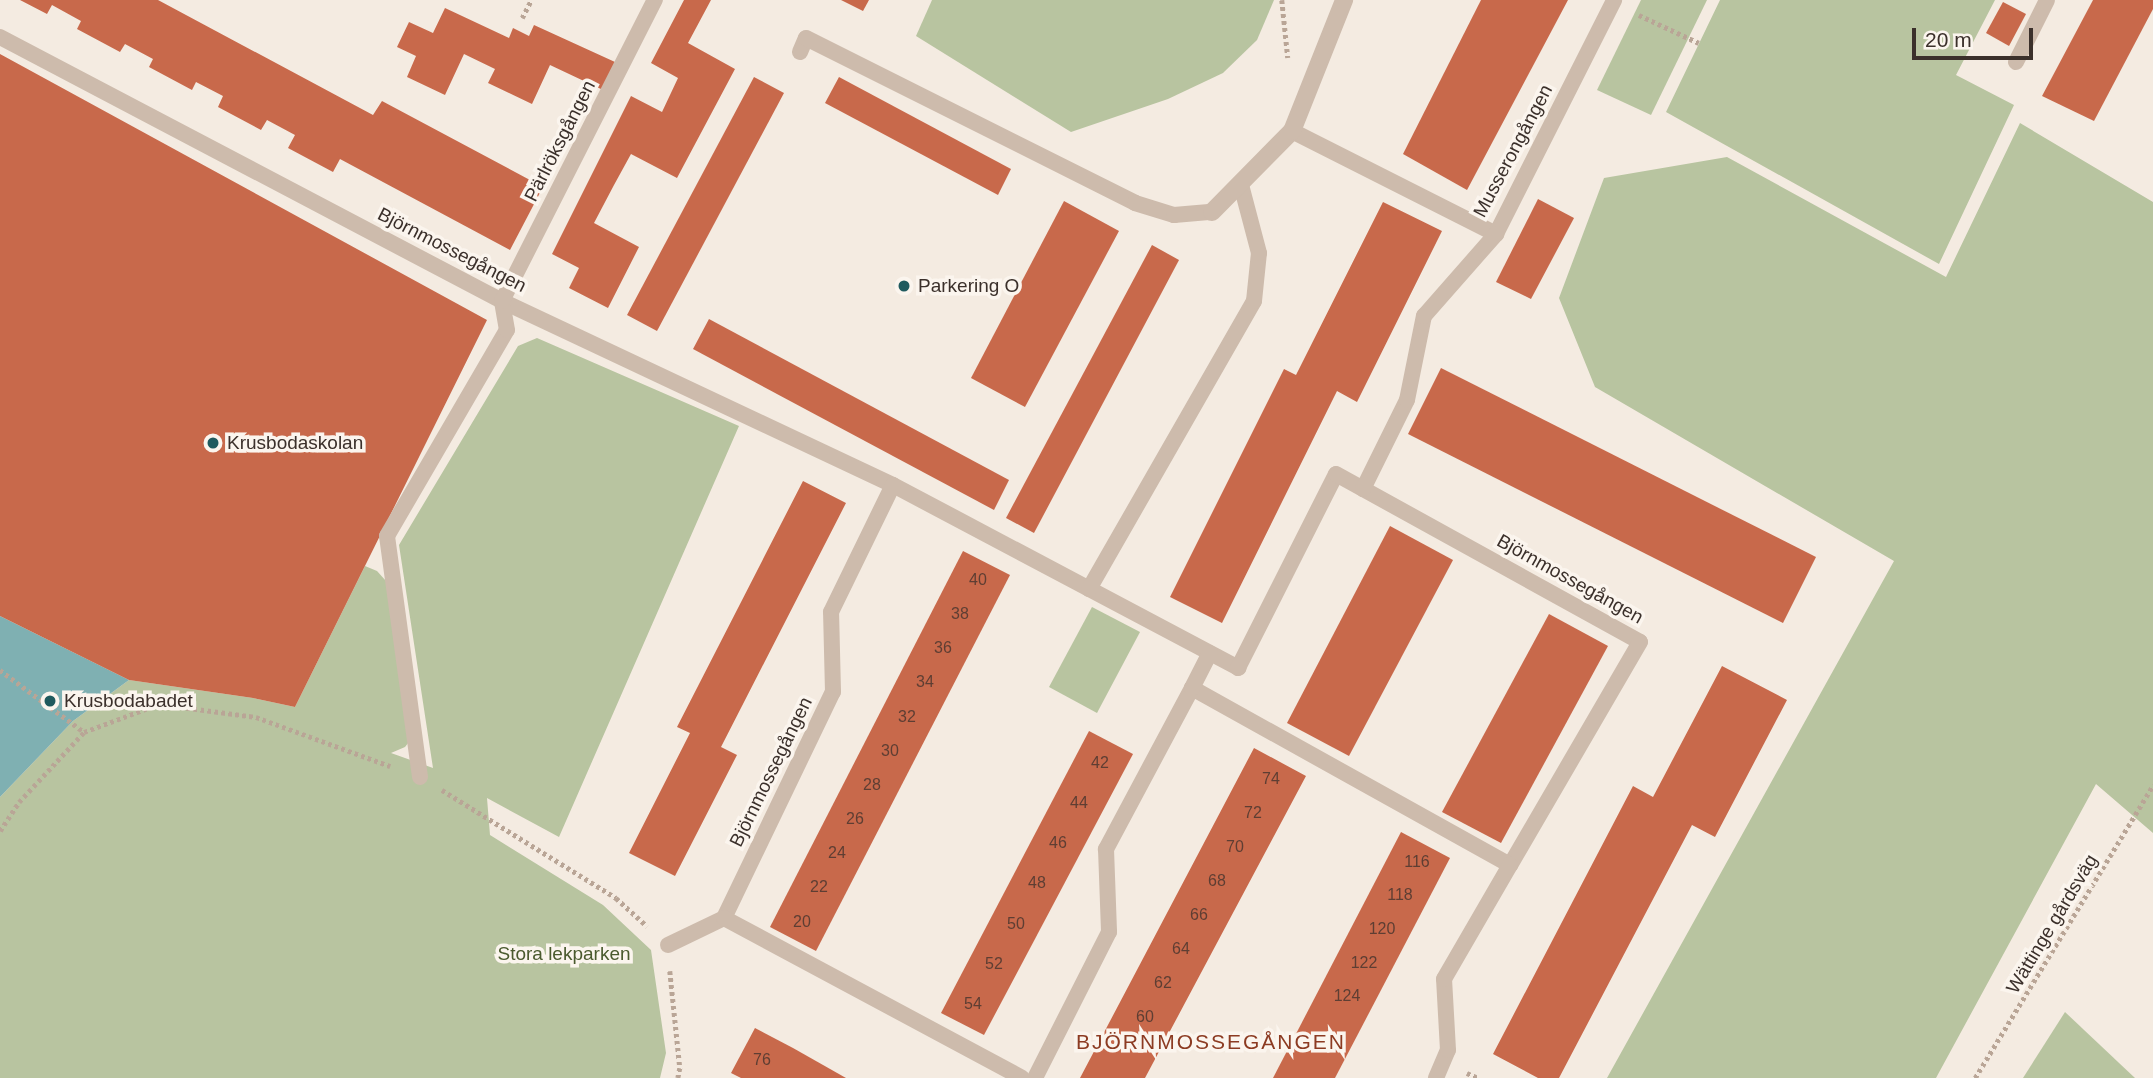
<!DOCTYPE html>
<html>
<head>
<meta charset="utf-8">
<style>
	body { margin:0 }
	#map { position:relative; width:2153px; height:1078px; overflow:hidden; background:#f4ebe1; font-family:Helvetica,sans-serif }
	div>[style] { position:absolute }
	.green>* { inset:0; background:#b8c4a0 }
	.water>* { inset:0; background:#7fb0b2 }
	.building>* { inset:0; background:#c8694b }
	.path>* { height:4.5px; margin-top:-2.25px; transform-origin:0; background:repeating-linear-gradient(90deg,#b9a596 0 3.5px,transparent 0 7px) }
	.lane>* { height:16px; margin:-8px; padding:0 8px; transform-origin:8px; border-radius:8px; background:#cdbbac }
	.street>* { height:18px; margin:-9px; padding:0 9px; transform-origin:9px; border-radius:9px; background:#cdbbac }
	.dots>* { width:19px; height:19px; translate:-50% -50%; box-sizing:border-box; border:4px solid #fbf5ee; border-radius:50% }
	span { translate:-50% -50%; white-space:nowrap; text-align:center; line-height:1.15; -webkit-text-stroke:7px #fbf5ee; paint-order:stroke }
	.number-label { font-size:16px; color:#5e3e33 }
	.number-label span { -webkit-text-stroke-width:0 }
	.street-label { font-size:19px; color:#3b302b }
	.poi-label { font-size:19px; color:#3b302b }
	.left { translate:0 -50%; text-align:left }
	.park-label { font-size:19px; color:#4a5a2e }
	.neighbourhood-label { font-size:21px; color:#8c3b22; letter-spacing:2px }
	.scale { position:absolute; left:1912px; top:28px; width:121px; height:32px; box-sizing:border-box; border:4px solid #3b302b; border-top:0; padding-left:9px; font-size:21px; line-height:24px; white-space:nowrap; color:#3b302b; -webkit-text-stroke:5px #fbf5ee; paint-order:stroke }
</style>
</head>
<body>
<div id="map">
	<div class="green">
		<div style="clip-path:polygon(932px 0,1274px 0,1257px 40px,1223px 73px,1168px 99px,1071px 132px,916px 36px)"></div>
		<div style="clip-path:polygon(1641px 0,1707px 0,1651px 115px,1597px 90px)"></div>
		<div style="clip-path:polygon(1720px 0,1995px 0,1956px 75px,2014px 105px,1939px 264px,1666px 112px)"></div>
		<div style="clip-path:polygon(2020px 123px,2153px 202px,2153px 833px,2096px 784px,1936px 1078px,1607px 1078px,1894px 561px,1595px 387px,1559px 298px,1604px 178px,1727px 157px,1946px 277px)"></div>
		<div style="clip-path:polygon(537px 338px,739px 426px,559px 837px,487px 798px,490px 835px,603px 905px,651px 950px,666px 1053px,660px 1078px,0 1078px,0 797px,73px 721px,129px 680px,253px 698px,295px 707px,365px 566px,377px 571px,386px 581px,412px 738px,405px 747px,391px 753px,433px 768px,399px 545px,518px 346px)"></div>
		<div style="clip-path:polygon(1092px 607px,1140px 632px,1097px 713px,1049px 687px)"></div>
		<div style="clip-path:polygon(2065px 1012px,2135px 1078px,2023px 1078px)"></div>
	</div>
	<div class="water">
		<div style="clip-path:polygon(0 616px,129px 680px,73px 721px,0 797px)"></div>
	</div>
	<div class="building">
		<div style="clip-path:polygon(20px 0,158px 0,373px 115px,382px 101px,543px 187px,510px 250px,340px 159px,333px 172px,288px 148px,295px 135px,267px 120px,261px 130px,218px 107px,223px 96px,196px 82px,192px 90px,149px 67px,153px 59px,125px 44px,120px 52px,77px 29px,81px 21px,52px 5px,47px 14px)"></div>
		<div style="clip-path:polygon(684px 0,711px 0,688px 43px,735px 69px,677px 178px,631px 154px,614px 185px,594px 223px,639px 247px,608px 308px,569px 288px,579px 268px,552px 254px,631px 96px,662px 112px,678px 78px,651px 63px)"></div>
		<div style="clip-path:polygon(841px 0,869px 0,863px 11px)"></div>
		<div style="clip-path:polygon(1481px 0,1568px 0,1467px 190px,1403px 154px)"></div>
		<div style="clip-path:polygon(2093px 0,2153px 0,2153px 9px,2094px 121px,2042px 96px)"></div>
		<div style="clip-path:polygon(2003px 2px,2026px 14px,2009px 46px,1986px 33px)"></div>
		<div style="clip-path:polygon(445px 8px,509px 38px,513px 28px,529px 36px,534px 25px,615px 62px,603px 90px,550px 65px,532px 104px,488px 83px,495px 69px,464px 54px,445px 95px,407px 77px,416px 56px,397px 47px,409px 22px,433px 33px)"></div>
		<div style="clip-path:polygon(0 54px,487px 320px,295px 707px,253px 698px,129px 680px,0 616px)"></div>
		<div style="clip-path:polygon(754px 77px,784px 93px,657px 331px,627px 315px)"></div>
		<div style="clip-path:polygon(839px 77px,1011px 169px,998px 195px,825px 103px)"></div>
		<div style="clip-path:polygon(1538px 199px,1574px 218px,1531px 299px,1496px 282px)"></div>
		<div style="clip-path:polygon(1064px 201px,1119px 231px,1025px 407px,971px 378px)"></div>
		<div style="clip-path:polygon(1383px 202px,1442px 231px,1357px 402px,1337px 391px,1222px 623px,1170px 597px,1284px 369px,1296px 375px)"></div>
		<div style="clip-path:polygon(1152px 245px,1179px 260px,1034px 533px,1006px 518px)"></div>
		<div style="clip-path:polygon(709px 319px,1009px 480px,994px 510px,693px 349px)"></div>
		<div style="clip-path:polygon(1441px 368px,1816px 557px,1783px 623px,1408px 434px)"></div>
		<div style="clip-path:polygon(803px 481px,846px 503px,721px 747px,737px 755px,675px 876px,629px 853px,690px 733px,677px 727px)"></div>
		<div style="clip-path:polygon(1390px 526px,1453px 560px,1349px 756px,1287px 723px)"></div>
		<div style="clip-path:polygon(963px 551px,1010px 575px,816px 951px,770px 927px)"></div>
		<div style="clip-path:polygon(1549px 614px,1608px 646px,1501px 843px,1442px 812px)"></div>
		<div style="clip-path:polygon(1722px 666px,1787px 700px,1715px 837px,1692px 825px,1559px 1078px,1538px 1078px,1493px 1054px,1633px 786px,1653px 797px)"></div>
		<div style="clip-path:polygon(1089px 731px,1133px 754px,984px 1035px,941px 1013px)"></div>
		<div style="clip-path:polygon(1254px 748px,1306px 776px,1234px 911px,1145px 1078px,1080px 1078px)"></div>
		<div style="clip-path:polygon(1401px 832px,1450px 858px,1380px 992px,1335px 1078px,1273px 1078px)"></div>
		<div style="clip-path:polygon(755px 1028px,793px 1048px,846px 1078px,741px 1078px,731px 1073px)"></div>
	</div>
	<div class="path">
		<div style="left:1282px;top:0;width:58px;rotate:84.1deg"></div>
		<div style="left:1639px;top:15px;width:66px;rotate:25deg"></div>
		<div style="left:522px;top:18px;width:20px;rotate:-63deg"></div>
		<div style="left:0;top:670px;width:104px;rotate:36.4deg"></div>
		<div style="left:442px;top:790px;width:205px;rotate:31.8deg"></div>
		<div style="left:616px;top:898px;width:42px;rotate:42.1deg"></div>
		<div style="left:0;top:831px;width:35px;rotate:-57deg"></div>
		<div style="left:19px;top:802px;width:96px;rotate:-47.1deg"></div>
		<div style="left:84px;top:732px;width:80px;rotate:-20.5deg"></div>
		<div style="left:159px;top:704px;width:98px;rotate:7.6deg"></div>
		<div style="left:256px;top:717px;width:143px;rotate:20.1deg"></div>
		<div style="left:670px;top:971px;width:98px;rotate:84.1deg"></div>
		<div style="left:680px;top:1068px;width:10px;rotate:101deg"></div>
		<div style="left:1467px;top:1073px;width:12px;rotate:24deg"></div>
		<div style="left:1975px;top:1078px;width:343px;rotate:-58.7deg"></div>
	</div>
	<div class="lane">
		<div style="left:0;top:37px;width:567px;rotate:27.74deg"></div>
		<div style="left:502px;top:301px;width:432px;rotate:25.2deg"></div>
		<div style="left:893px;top:485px;width:391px;rotate:27.9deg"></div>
		<div style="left:1238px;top:668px;width:217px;rotate:-63.2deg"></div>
		<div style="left:1336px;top:474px;width:347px;rotate:28.9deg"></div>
		<div style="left:1640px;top:642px;width:258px;rotate:120.2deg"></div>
		<div style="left:1510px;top:865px;width:364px;rotate:-150.9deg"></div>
		<div style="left:1192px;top:688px;width:183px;rotate:118.1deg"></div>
		<div style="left:1106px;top:849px;width:83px;rotate:87.9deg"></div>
		<div style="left:1109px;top:932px;width:164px;rotate:116.9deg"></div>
		<div style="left:800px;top:52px;width:15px;rotate:-67deg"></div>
		<div style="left:806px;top:38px;width:368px;rotate:26.6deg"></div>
		<div style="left:1135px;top:203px;width:41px;rotate:17.1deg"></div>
		<div style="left:1174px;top:215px;width:38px;rotate:-5deg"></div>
		<div style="left:2016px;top:62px;width:69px;rotate:-63.4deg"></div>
		<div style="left:1292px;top:131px;width:229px;rotate:26.8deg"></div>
		<div style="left:1496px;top:234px;width:262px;rotate:-63.2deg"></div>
		<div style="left:1363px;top:489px;width:99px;rotate:-63.7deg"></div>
		<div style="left:1407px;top:400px;width:86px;rotate:-78.6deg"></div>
		<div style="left:1424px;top:316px;width:109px;rotate:-48.7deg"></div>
		<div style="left:1089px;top:589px;width:332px;rotate:-60.2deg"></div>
		<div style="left:1254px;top:301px;width:48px;rotate:-84.1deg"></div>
		<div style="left:1259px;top:253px;width:70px;rotate:-104.8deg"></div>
		<div style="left:1192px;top:688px;width:39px;rotate:-63deg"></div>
		<div style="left:420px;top:777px;width:243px;rotate:-97.8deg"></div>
		<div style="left:387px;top:536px;width:238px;rotate:-59.8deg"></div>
		<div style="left:507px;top:330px;width:29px;rotate:-100deg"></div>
		<div style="left:502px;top:301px;width:338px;rotate:-63.1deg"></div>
		<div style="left:724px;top:918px;width:251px;rotate:-64.3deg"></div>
		<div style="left:833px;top:692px;width:80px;rotate:-91.4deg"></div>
		<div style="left:831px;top:612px;width:141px;rotate:-64deg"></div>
		<div style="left:668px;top:945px;width:62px;rotate:-25.7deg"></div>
		<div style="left:724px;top:918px;width:338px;rotate:28.2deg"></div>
		<div style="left:1436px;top:1078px;width:30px;rotate:-67deg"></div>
		<div style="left:1448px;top:1050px;width:71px;rotate:-93.2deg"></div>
		<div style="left:1444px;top:979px;width:132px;rotate:-59.9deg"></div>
	</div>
	<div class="street">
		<div style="left:1212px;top:212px;width:114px;rotate:-45.4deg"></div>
		<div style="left:1292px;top:131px;width:141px;rotate:-68.3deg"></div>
	</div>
	<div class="dots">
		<div style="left:904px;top:286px;background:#1f5a5e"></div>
		<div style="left:213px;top:443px;background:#1f5a5e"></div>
		<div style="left:50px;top:701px;background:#1f5a5e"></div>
	</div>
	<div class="number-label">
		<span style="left:978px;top:580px">40</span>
		<span style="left:960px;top:614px">38</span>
		<span style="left:943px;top:648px">36</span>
		<span style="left:925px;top:682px">34</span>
		<span style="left:907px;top:717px">32</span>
		<span style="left:890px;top:751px">30</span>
		<span style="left:1100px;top:763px">42</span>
		<span style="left:1271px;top:779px">74</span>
		<span style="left:872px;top:785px">28</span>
		<span style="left:1079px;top:803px">44</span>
		<span style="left:1253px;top:813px">72</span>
		<span style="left:855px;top:819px">26</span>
		<span style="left:1058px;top:843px">46</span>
		<span style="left:1235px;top:847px">70</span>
		<span style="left:837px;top:853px">24</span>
		<span style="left:1417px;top:862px">116</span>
		<span style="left:1217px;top:881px">68</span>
		<span style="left:1037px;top:883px">48</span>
		<span style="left:819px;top:887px">22</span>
		<span style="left:1400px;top:895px">118</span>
		<span style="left:1199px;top:915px">66</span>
		<span style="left:802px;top:922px">20</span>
		<span style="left:1016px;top:924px">50</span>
		<span style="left:1382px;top:929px">120</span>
		<span style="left:1181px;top:949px">64</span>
		<span style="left:1364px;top:963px">122</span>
		<span style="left:994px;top:964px">52</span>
		<span style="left:1163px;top:983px">62</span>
		<span style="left:1347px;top:996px">124</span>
		<span style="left:973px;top:1004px">54</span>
		<span style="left:1145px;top:1017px">60</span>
		<span style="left:762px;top:1060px">76</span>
	</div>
	<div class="street-label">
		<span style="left:560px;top:141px;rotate:-63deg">Pärlröksgången</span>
		<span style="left:1513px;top:151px;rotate:-62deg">Musserongången</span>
		<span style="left:452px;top:250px;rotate:27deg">Björnmossegången</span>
		<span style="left:1570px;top:579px;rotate:29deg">Björnmossegången</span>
		<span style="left:771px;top:772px;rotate:-64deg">Björnmossegången</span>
		<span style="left:2052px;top:924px;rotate:-59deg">Wättinge gårdsväg</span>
	</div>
	<div class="poi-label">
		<span class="left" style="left:918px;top:286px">Parkering O</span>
		<span class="left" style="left:227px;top:443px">Krusbodaskolan</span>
		<span class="left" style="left:64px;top:701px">Krusbodabadet</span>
	</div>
	<div class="park-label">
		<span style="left:564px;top:954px">Stora lekparken</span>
	</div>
	<div class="neighbourhood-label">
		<span style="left:1211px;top:1042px">BJÖRNMOSSEGÅNGEN</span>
	</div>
	<div class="scale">20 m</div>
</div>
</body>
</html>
